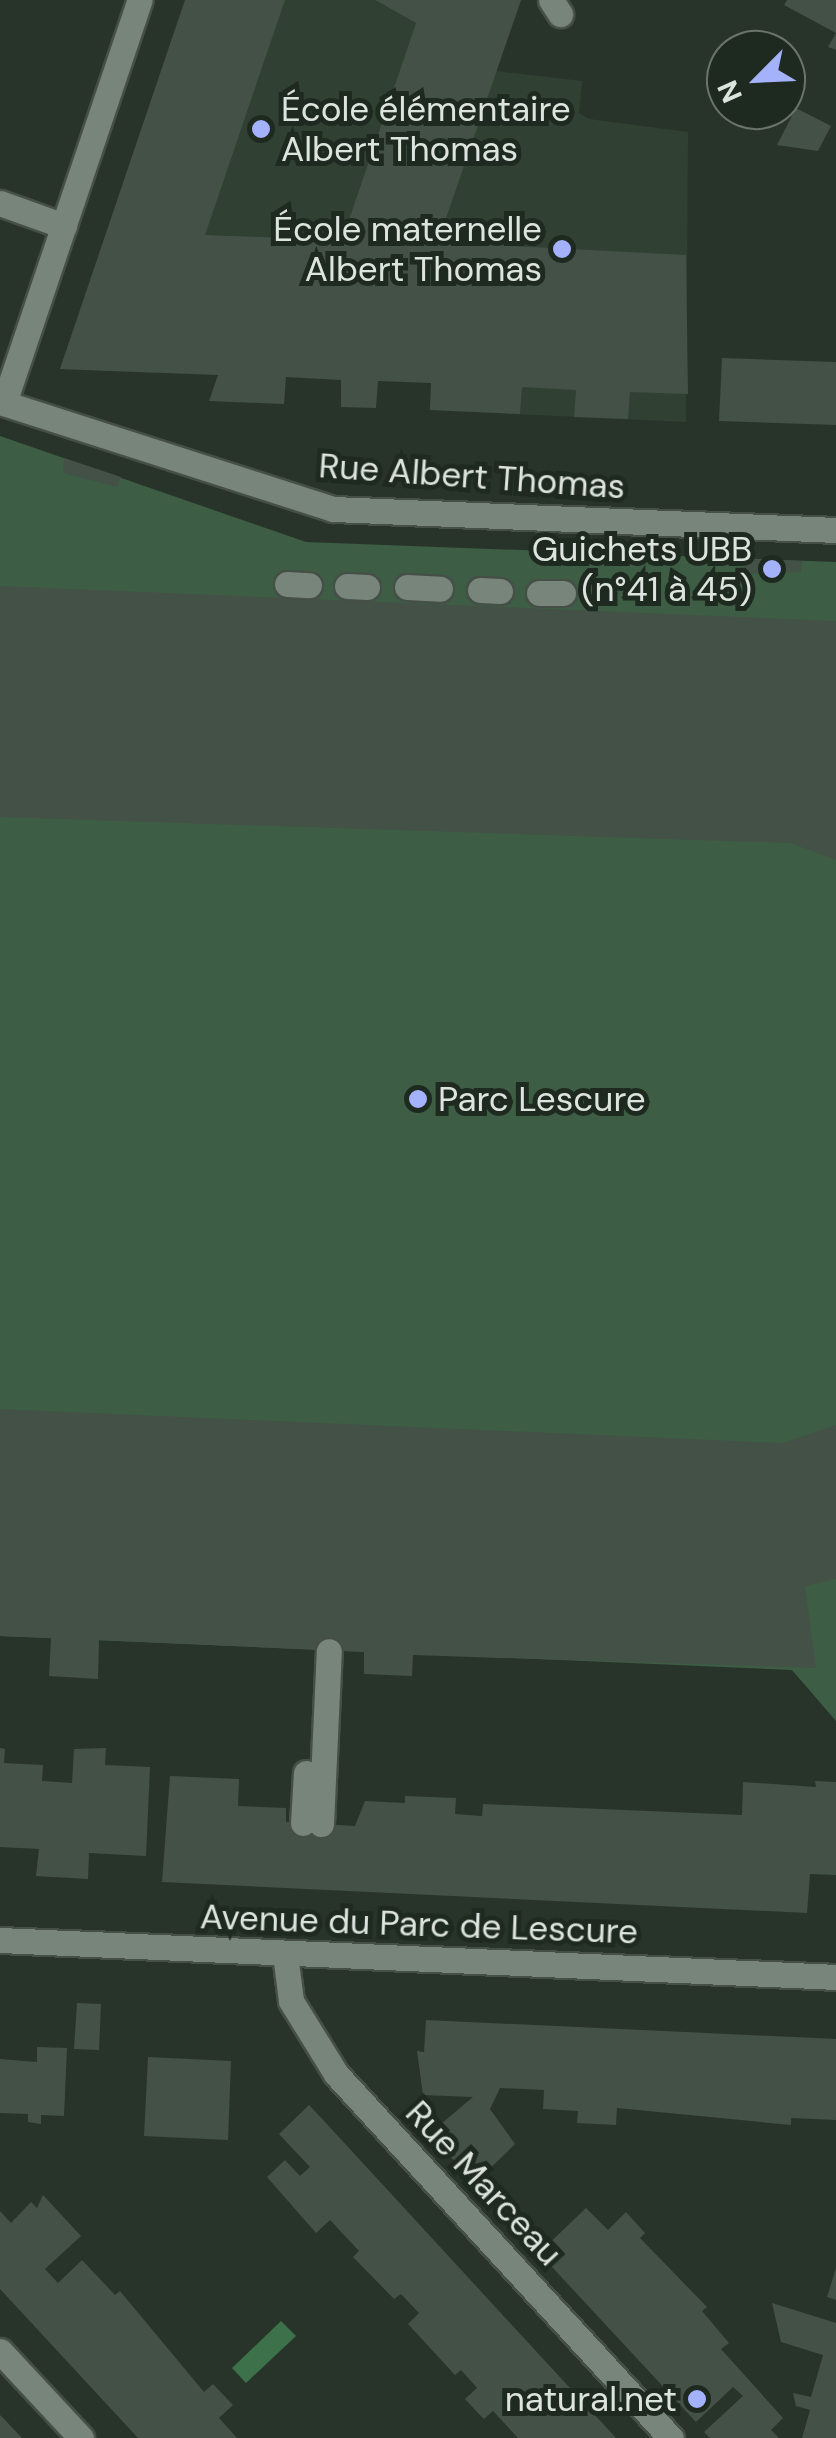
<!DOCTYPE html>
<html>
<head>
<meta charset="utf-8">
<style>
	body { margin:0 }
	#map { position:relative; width:836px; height:2438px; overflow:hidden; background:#28342a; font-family:"DM Sans",sans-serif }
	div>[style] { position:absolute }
	.built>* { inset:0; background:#304032 }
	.green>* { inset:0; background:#3d5e44 }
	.water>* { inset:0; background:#3d714a }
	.building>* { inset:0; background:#445147 }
	.roads { filter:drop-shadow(2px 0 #454f47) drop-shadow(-2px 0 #454f47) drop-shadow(0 2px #454f47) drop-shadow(0 -2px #454f47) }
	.minor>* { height:25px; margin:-12.5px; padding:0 12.5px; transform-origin:12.5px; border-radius:12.5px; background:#77857a }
	.dots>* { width:28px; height:28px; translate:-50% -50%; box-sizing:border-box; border:5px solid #1e2a20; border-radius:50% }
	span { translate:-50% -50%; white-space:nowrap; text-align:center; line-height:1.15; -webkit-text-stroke:10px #1e2a20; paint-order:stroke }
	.poi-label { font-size:35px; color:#dde4de }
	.left { translate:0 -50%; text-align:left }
	.right { translate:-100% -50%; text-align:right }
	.street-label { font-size:35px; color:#dde4de }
	.north { position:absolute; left:706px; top:30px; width:100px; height:100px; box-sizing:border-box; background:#1e2a20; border:2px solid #6a746c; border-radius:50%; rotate:246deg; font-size:28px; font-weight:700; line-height:40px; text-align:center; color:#dde4de }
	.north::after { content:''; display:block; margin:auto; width:35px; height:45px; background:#a4b2fc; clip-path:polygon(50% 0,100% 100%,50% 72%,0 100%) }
</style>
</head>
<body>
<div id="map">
	<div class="built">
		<div style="clip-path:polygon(185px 0,375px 0,416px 23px,342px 240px,205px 235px,158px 373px,60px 369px)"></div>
		<div style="clip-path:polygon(496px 71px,582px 81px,579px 113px,589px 119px,688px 132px,686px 422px,430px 410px,438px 242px)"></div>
	</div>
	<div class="green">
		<div style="clip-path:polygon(0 436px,306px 542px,836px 562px,836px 1721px,792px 1670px,0 1636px)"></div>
	</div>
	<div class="water">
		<div style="clip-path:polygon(281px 2321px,296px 2336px,246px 2383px,232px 2368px)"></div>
	</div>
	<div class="building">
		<div style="clip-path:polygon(185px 0,285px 0,205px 235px,342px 240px,416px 23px,375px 0,521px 0,438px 242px,686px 255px,688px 394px,630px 392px,628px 419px,574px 417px,576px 390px,522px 387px,520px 414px,430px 410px,431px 383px,378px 381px,376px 408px,341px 407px,341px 380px,286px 377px,284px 404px,209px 401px,218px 375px,60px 369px)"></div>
		<div style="clip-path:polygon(787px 0,836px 0,836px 50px,828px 47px,836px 33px,784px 5px)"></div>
		<div style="clip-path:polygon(796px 108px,831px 126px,818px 151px,777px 145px)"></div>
		<div style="clip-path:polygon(722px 358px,836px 362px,836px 425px,719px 421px)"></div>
		<div style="clip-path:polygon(64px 458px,121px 477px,117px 487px,63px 473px)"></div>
		<div style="clip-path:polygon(741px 558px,802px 561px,801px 572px,747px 574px)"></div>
		<div style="clip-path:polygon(0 586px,836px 621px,836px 860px,790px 843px,0 817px)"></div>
		<div style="clip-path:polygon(0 1409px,782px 1443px,836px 1425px,836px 1579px,805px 1586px,816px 1668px,413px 1655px,412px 1676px,364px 1674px,364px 1652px,99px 1640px,98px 1679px,49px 1676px,51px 1638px,0 1636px)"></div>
		<div style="clip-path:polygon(0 1748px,5px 1749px,4px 1763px,43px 1765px,42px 1781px,72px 1783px,74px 1749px,106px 1748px,105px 1765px,150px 1767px,146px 1856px,89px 1853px,88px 1879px,36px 1876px,39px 1849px,0 1847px)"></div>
		<div style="clip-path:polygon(170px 1776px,239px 1779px,238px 1806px,286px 1808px,286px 1822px,355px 1826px,365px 1801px,405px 1803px,405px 1796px,456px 1798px,455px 1814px,482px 1816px,483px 1804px,742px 1815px,743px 1782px,816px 1787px,815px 1781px,836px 1782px,836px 1875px,810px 1874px,807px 1913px,162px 1882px)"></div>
		<div style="clip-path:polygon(77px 2003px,101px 2004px,99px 2050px,74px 2049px)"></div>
		<div style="clip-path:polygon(426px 2020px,836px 2039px,836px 2120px,791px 2118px,791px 2125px,617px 2108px,616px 2125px,577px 2123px,578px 2111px,543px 2109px,544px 2090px,500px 2088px,490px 2109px,515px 2144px,475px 2183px,429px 2134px,473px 2097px,423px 2095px,417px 2051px,424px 2052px)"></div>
		<div style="clip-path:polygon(37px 2047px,67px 2048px,64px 2116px,41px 2115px,41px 2124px,28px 2122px,28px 2114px,0 2113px,0 2059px,37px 2062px)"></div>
		<div style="clip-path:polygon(148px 2057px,231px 2061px,228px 2140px,144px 2136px)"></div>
		<div style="clip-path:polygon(309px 2105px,325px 2122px,616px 2438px,518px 2438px,493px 2411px,484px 2419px,477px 2412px,465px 2399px,477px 2388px,461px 2370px,455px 2375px,408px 2324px,419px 2313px,401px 2294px,394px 2299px,353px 2257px,359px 2251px,330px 2220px,316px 2233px,267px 2177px,285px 2160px,300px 2176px,310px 2167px,279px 2134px)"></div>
		<div style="clip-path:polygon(43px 2195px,81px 2236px,45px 2269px,58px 2283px,82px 2260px,115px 2295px,120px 2291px,204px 2392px,213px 2384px,233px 2405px,219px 2418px,237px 2438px,138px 2438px,0 2289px,0 2211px,11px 2223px,31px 2202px,37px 2208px)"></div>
		<div style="clip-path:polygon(586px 2208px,608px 2230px,626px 2212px,645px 2233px,640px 2238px,707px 2307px,702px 2311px,729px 2343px,721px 2349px,783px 2418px,771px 2430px,779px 2438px,710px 2438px,704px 2432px,743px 2396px,733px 2387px,696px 2422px,539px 2253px)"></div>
		<div style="clip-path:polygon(836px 2268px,836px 2300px,827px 2297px)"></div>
		<div style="clip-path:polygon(772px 2303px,836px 2323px,836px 2438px,802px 2438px,810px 2410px,796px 2406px,793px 2393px,811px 2397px,823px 2355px,781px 2342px)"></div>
		<div style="clip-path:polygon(0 2415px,6px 2421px,22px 2438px,0 2438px)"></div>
	</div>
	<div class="roads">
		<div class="minor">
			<div style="left:551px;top:0;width:17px;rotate:57deg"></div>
			<div style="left:0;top:203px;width:68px;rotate:19.8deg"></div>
			<div style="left:0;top:402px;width:350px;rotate:17.8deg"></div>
			<div style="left:333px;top:509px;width:503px;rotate:2.39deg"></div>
			<div style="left:4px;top:403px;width:425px;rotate:-71.4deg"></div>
			<div style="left:287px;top:584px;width:22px;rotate:3deg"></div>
			<div style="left:347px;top:586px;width:20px;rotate:3deg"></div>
			<div style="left:407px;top:587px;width:33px;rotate:3deg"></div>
			<div style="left:480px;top:590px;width:20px;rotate:3deg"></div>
			<div style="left:539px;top:593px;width:24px"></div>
			<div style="left:303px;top:1823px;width:50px;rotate:-86.6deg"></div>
			<div style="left:321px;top:1824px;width:173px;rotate:-87.4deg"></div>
			<div style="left:0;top:1940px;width:837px;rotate:2.53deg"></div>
			<div style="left:285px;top:1954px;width:47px;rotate:82.7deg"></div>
			<div style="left:291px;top:2001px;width:86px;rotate:58.3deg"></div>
			<div style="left:336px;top:2074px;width:495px;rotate:47.4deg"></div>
			<div style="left:0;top:2351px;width:119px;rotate:47deg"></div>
		</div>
	</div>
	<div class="dots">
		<div style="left:261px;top:129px;background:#a4b2fc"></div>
		<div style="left:562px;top:249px;background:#a4b2fc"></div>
		<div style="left:772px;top:569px;background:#a4b2fc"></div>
		<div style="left:418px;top:1099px;background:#a4b2fc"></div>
		<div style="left:697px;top:2399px;background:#a4b2fc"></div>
	</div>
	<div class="poi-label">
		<span class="left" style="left:281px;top:129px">École élémentaire<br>Albert Thomas</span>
		<span class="right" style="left:542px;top:249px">École maternelle<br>Albert Thomas</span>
		<span class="right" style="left:752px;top:569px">Guichets UBB<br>(n°41 à 45)</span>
		<span class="left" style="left:438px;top:1099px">Parc Lescure</span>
		<span class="right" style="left:677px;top:2399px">natural.net</span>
	</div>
	<div class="street-label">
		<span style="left:472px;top:476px;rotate:4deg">Rue Albert Thomas</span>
		<span style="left:419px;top:1924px;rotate:2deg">Avenue du Parc de Lescure</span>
		<span style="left:484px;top:2183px;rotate:47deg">Rue Marceau</span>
	</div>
	<div class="north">N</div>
</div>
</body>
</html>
